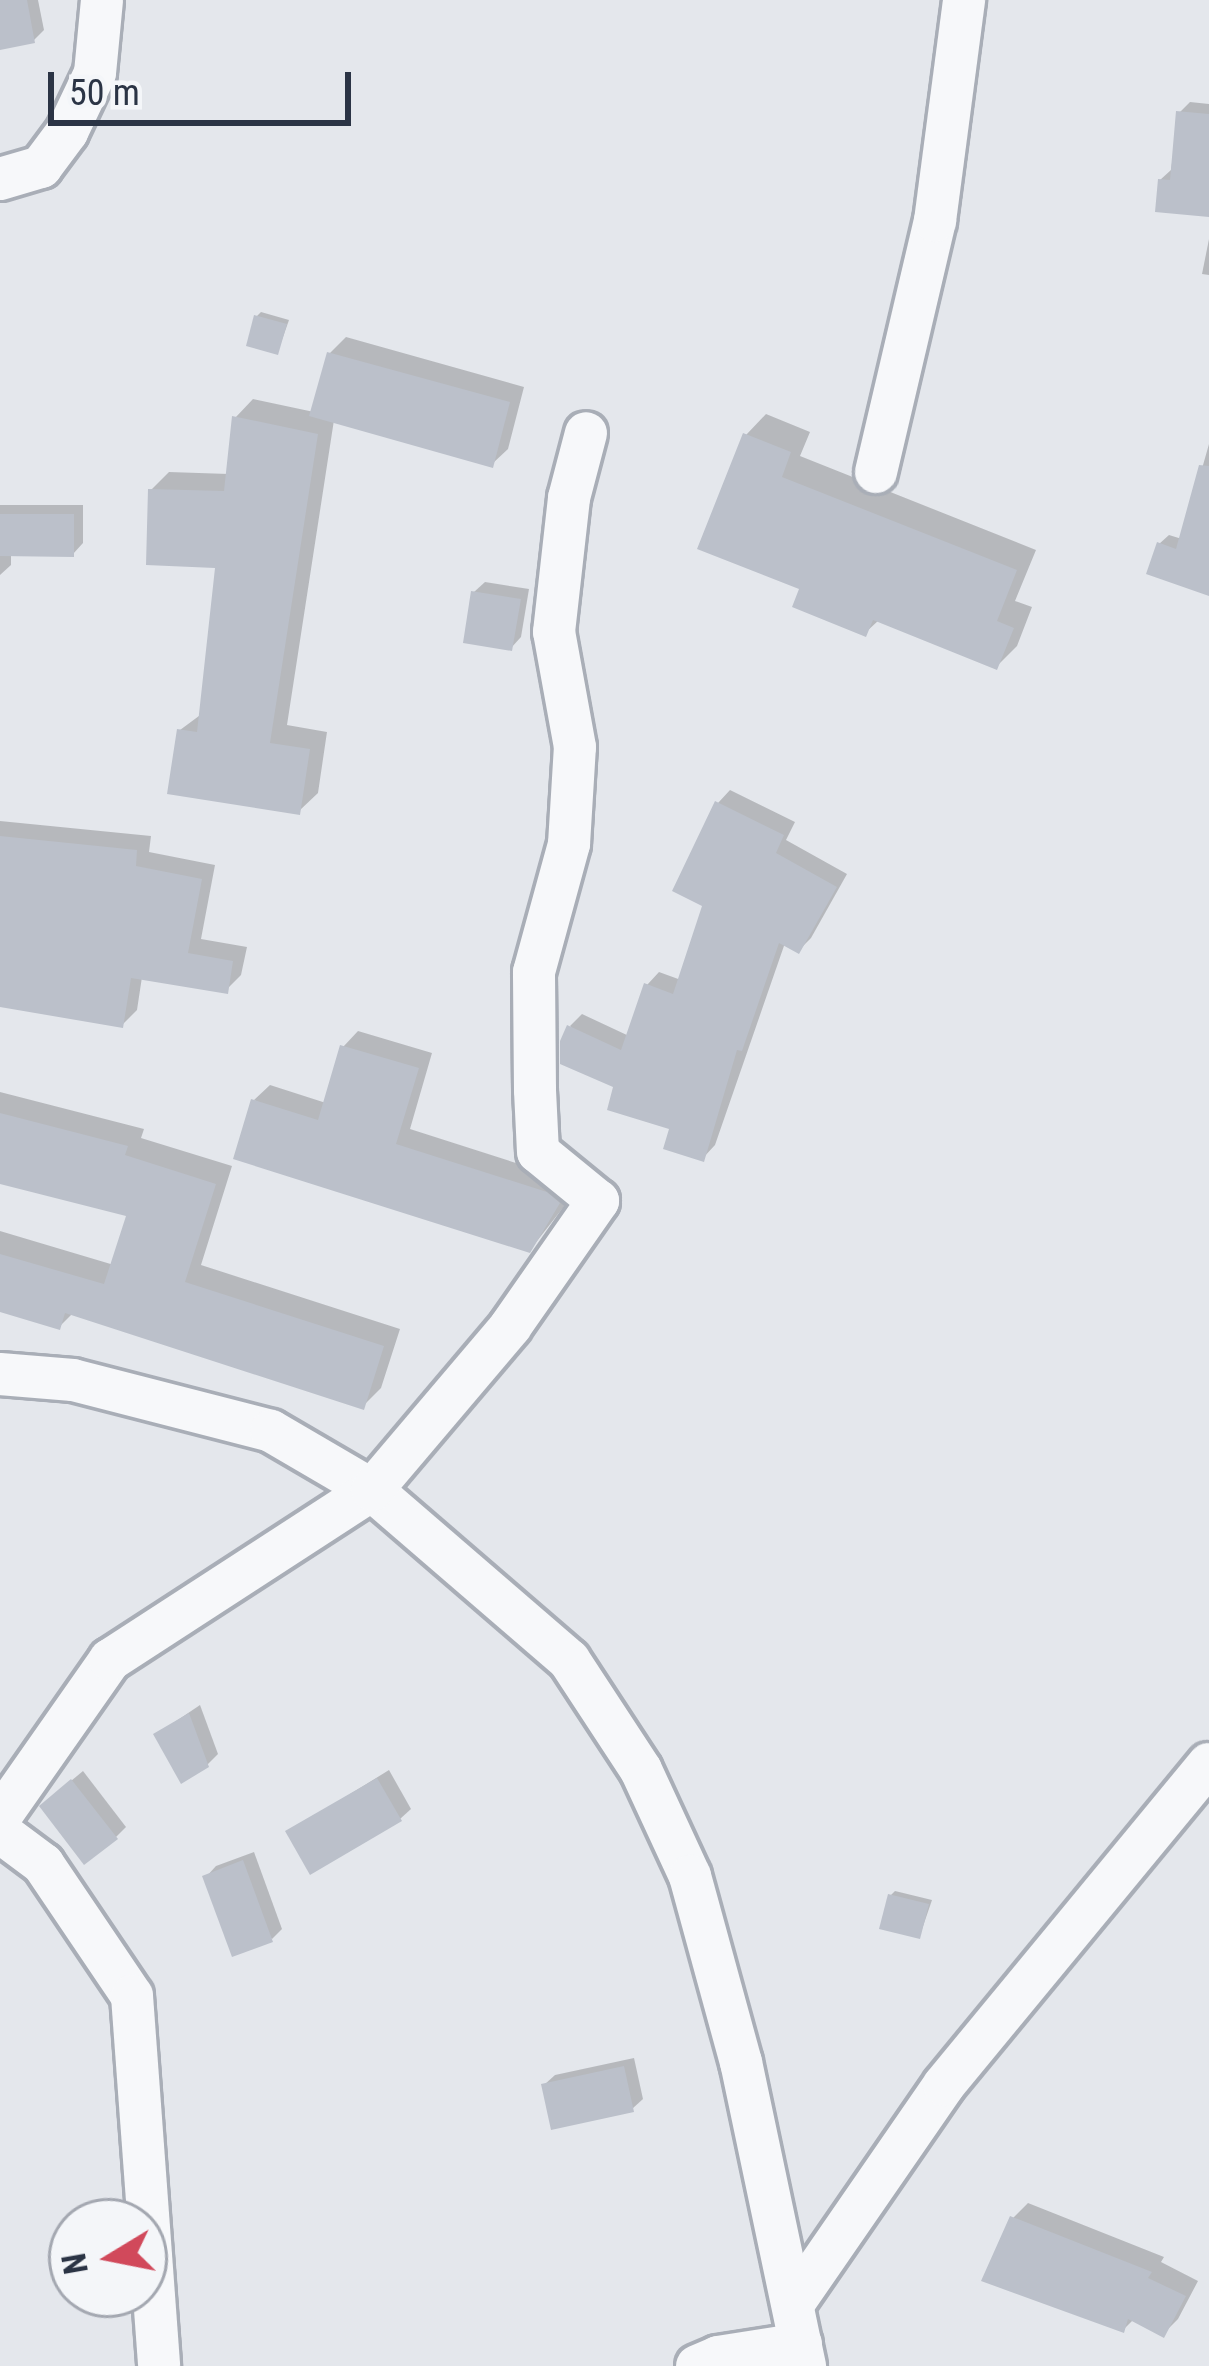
<!DOCTYPE html>
<html>
<head>
<meta charset="utf-8">
<style>
	body { margin:0 }
	#map { position:relative; width:1209px; height:2366px; overflow:hidden; background:#e4e7ec; font-family:"Roboto Condensed",sans-serif }
	div>[style] { position:absolute }
	.shadow>* { inset:0; background:#0003 }
	.building>* { inset:0; background:#bbc0ca }
	.roads { filter:drop-shadow(3px 0 #a9aeb7) drop-shadow(-3px 0 #a9aeb7) drop-shadow(0 3px #a9aeb7) drop-shadow(0 -3px #a9aeb7) }
	.minor>* { height:42px; margin:-21px; padding:0 21px; transform-origin:21px; border-radius:21px; background:#f7f8fa }
	span { translate:-50% -50%; white-space:nowrap; text-align:center; line-height:1.15; -webkit-text-stroke:9px #f4f6f9; paint-order:stroke }
	.north { position:absolute; left:48px; top:2198px; width:120px; height:120px; box-sizing:border-box; background:#f4f6f9; border:3px solid #a4a8b1; border-radius:50%; rotate:260deg; font-size:33px; font-weight:700; line-height:48px; text-align:center; color:#2b3445 }
	.north::after { content:''; display:block; margin:auto; width:42px; height:54px; background:#d1495b; clip-path:polygon(50% 0,100% 100%,50% 72%,0 100%) }
	.scale { position:absolute; left:48px; top:72px; width:303px; height:54px; box-sizing:border-box; border:6px solid #2b3445; border-top:0; padding-left:15px; font-size:36px; line-height:42px; white-space:nowrap; color:#2b3445; -webkit-text-stroke:9px #f4f6f9; paint-order:stroke }
</style>
</head>
<body>
<div id="map">
	<div class="shadow">
		<div style="clip-path:polygon(0 0,38px 0,44px 30px,33px 41px,0 47px)"></div>
		<div style="clip-path:polygon(1190px 102px,1209px 104px,1209px 214px,1160px 180px,1171px 170px,1179px 113px)"></div>
		<div style="clip-path:polygon(1209px 239px,1209px 275px,1202px 274px)"></div>
		<div style="clip-path:polygon(261px 312px,289px 320px,278px 351px,256px 317px)"></div>
		<div style="clip-path:polygon(346px 337px,524px 387px,508px 449px,492px 464px,334px 420px,287px 725px,327px 732px,318px 793px,299px 811px,180px 730px,203px 713px,219px 565px,151px 490px,169px 472px,229px 474px,235px 418px,253px 399px,314px 412px,330px 353px)"></div>
		<div style="clip-path:polygon(766px 414px,810px 432px,800px 456px,1036px 550px,1015px 601px,1032px 607px,1017px 646px,997px 666px,879px 620px,865px 633px,803px 588px,746px 435px)"></div>
		<div style="clip-path:polygon(1209px 444px,1209px 584px,1159px 544px,1169px 535px,1182px 539px)"></div>
		<div style="clip-path:polygon(0 505px,83px 505px,83px 543px,73px 554px,11px 554px,11px 565px,0 575px)"></div>
		<div style="clip-path:polygon(485px 582px,529px 589px,521px 637px,511px 648px,474px 592px)"></div>
		<div style="clip-path:polygon(730px 790px,795px 822px,786px 840px,847px 874px,811px 938px,799px 950px,785px 943px,715px 1145px,703px 1158px,672px 1127px,617px 1086px,570px 1026px,582px 1014px,629px 1036px,647px 985px,659px 972px,681px 980px,706px 904px,718px 803px)"></div>
		<div style="clip-path:polygon(0 821px,151px 836px,149px 852px,215px 865px,201px 939px,247px 947px,241px 975px,226px 990px,142px 977px,137px 1010px,122px 1025px,0 1004px)"></div>
		<div style="clip-path:polygon(358px 1031px,432px 1053px,410px 1129px,563px 1178px,569px 1200px,530px 1250px,254px 1100px,270px 1085px,326px 1103px,343px 1047px)"></div>
		<div style="clip-path:polygon(0 1092px,144px 1129px,141px 1138px,232px 1166px,201px 1265px,400px 1329px,381px 1388px,363px 1406px,73px 1313px,59px 1327px,0 1309px,0 1231px,114px 1265px,130px 1214px,0 1181px)"></div>
		<div style="clip-path:polygon(200px 1705px,218px 1754px,207px 1765px,157px 1734px)"></div>
		<div style="clip-path:polygon(389px 1770px,411px 1809px,400px 1819px,289px 1832px)"></div>
		<div style="clip-path:polygon(83px 1771px,126px 1827px,116px 1837px,53px 1796px)"></div>
		<div style="clip-path:polygon(254px 1852px,282px 1929px,272px 1939px,206px 1877px,216px 1866px)"></div>
		<div style="clip-path:polygon(895px 1891px,932px 1900px,920px 1935px,891px 1895px)"></div>
		<div style="clip-path:polygon(634px 2058px,643px 2099px,632px 2109px,544px 2085px,555px 2075px)"></div>
		<div style="clip-path:polygon(1028px 2203px,1164px 2257px,1161px 2262px,1198px 2281px,1178px 2319px,1163px 2334px,1134px 2319px,1123px 2330px,1013px 2218px)"></div>
	</div>
	<div class="building">
		<div style="clip-path:polygon(0 0,27px 0,35px 43px,0 50px)"></div>
		<div style="clip-path:polygon(1176px 111px,1209px 114px,1209px 217px,1155px 212px,1158px 179px,1170px 180px)"></div>
		<div style="clip-path:polygon(254px 315px,287px 324px,278px 355px,246px 346px)"></div>
		<div style="clip-path:polygon(327px 352px,510px 402px,493px 468px,309px 416px)"></div>
		<div style="clip-path:polygon(232px 416px,318px 434px,270px 743px,310px 749px,300px 815px,167px 794px,177px 729px,197px 732px,215px 568px,146px 565px,148px 489px,224px 491px)"></div>
		<div style="clip-path:polygon(743px 433px,791px 452px,782px 477px,1017px 570px,997px 621px,1014px 628px,997px 670px,873px 620px,866px 637px,792px 607px,799px 589px,697px 549px)"></div>
		<div style="clip-path:polygon(1199px 465px,1209px 466px,1209px 596px,1146px 574px,1157px 542px,1176px 549px)"></div>
		<div style="clip-path:polygon(0 514px,74px 514px,74px 557px,0 556px)"></div>
		<div style="clip-path:polygon(471px 591px,521px 599px,512px 651px,463px 643px)"></div>
		<div style="clip-path:polygon(715px 801px,784px 835px,776px 853px,837px 887px,799px 954px,779px 943px,742px 1051px,737px 1050px,704px 1162px,663px 1149px,669px 1129px,607px 1110px,613px 1087px,560px 1064px,560px 1041px,567px 1025px,621px 1050px,644px 983px,673px 994px,702px 906px,672px 891px)"></div>
		<div style="clip-path:polygon(0 836px,137px 850px,136px 866px,202px 879px,188px 953px,233px 961px,228px 994px,131px 978px,123px 1028px,0 1007px)"></div>
		<div style="clip-path:polygon(340px 1045px,419px 1068px,396px 1144px,547px 1192px,560px 1203px,530px 1253px,233px 1159px,251px 1099px,318px 1120px)"></div>
		<div style="clip-path:polygon(0 1113px,128px 1146px,125px 1155px,216px 1184px,185px 1282px,384px 1346px,364px 1410px,65px 1313px,60px 1330px,0 1312px,0 1254px,104px 1284px,126px 1216px,0 1184px)"></div>
		<div style="clip-path:polygon(189px 1713px,209px 1767px,181px 1784px,153px 1734px)"></div>
		<div style="clip-path:polygon(377px 1778px,402px 1821px,310px 1875px,285px 1831px)"></div>
		<div style="clip-path:polygon(71px 1779px,118px 1839px,84px 1865px,39px 1806px)"></div>
		<div style="clip-path:polygon(243px 1860px,273px 1942px,232px 1957px,202px 1876px)"></div>
		<div style="clip-path:polygon(888px 1894px,929px 1904px,920px 1939px,879px 1929px)"></div>
		<div style="clip-path:polygon(624px 2066px,634px 2112px,551px 2130px,541px 2084px)"></div>
		<div style="clip-path:polygon(1010px 2216px,1152px 2272px,1148px 2278px,1186px 2296px,1164px 2338px,1128px 2319px,1124px 2333px,981px 2281px)"></div>
	</div>
	<div class="roads">
		<div class="minor">
			<div style="left:0;top:179px;width:43px;rotate:-16.3deg"></div>
			<div style="left:41px;top:167px;width:44px;rotate:-53.4deg"></div>
			<div style="left:67px;top:132px;width:65px;rotate:-64.6deg"></div>
			<div style="left:95px;top:73px;width:73px;rotate:-84.5deg"></div>
			<div style="left:876px;top:472px;width:258px;rotate:-76.8deg"></div>
			<div style="left:935px;top:221px;width:223px;rotate:-82.5deg"></div>
			<div style="left:0;top:1374px;width:73px;rotate:4.7deg"></div>
			<div style="left:73px;top:1380px;width:204px;rotate:14.4deg"></div>
			<div style="left:271px;top:1431px;width:117px;rotate:30.3deg"></div>
			<div style="left:372px;top:1490px;width:260px;rotate:40.8deg"></div>
			<div style="left:569px;top:1660px;width:131px;rotate:56.8deg"></div>
			<div style="left:641px;top:1770px;width:117px;rotate:65.2deg"></div>
			<div style="left:690px;top:1876px;width:193px;rotate:74.7deg"></div>
			<div style="left:741px;top:2062px;width:311px;rotate:78.1deg"></div>
			<div style="left:0;top:1817px;width:192px;rotate:-55deg"></div>
			<div style="left:110px;top:1660px;width:312px;rotate:-33deg"></div>
			<div style="left:372px;top:1490px;width:214px;rotate:-49.7deg"></div>
			<div style="left:510px;top:1327px;width:154px;rotate:-55.1deg"></div>
			<div style="left:598px;top:1201px;width:77px;rotate:-140.8deg"></div>
			<div style="left:538px;top:1152px;width:62px;rotate:-92.8deg"></div>
			<div style="left:535px;top:1090px;width:118px;rotate:-90.5deg"></div>
			<div style="left:534px;top:972px;width:133px;rotate:-74.7deg"></div>
			<div style="left:569px;top:844px;width:97px;rotate:-86.5deg"></div>
			<div style="left:575px;top:747px;width:117px;rotate:-100.3deg"></div>
			<div style="left:554px;top:632px;width:135px;rotate:-83.6deg"></div>
			<div style="left:569px;top:498px;width:67px;rotate:-75.3deg"></div>
			<div style="left:0;top:1832px;width:54px;rotate:36.7deg"></div>
			<div style="left:43px;top:1864px;width:159px;rotate:56deg"></div>
			<div style="left:132px;top:1996px;width:371px;rotate:85.8deg"></div>
			<div style="left:793px;top:2304px;width:266px;rotate:-55.4deg"></div>
			<div style="left:944px;top:2085px;width:416px;rotate:-50.5deg"></div>
			<div style="left:697px;top:2366px;width:23px;rotate:-23deg"></div>
			<div style="left:718px;top:2357px;width:84px;rotate:-8.9deg"></div>
		</div>
	</div>
	<div class="north">N</div>
	<div class="scale">50 m</div>
</div>
</body>
</html>
